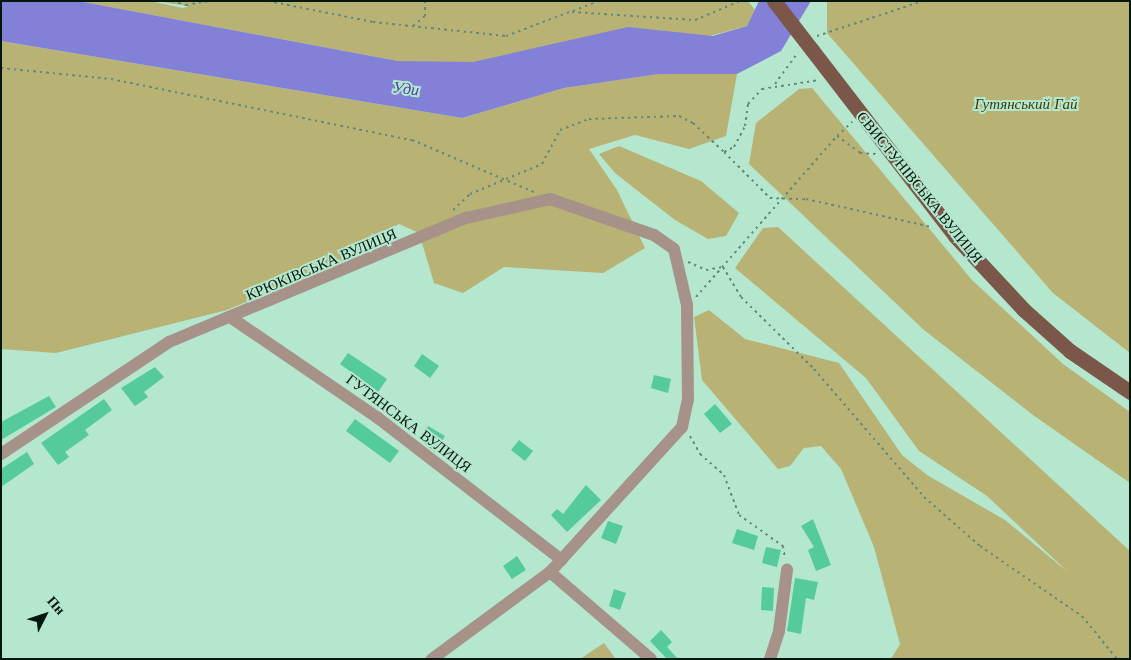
<!DOCTYPE html>
<html>
<head>
<meta charset="utf-8">
<style>
	body { margin:0 }
	#map { position:relative; width:1131px; height:660px; overflow:hidden; background:#b4e7ce; font-family:"Libre Baskerville",serif }
	div>[style] { position:absolute }
	.green>* { inset:0; background:#b8b275 }
	.water>* { inset:0; background:#8380d7 }
	.building>* { inset:0; background:#55cb9b }
	.path>* { height:2px; margin-top:-1px; transform-origin:0; background:repeating-linear-gradient(90deg,#658a79 0 2.5px,transparent 0 6.5px) }
	.minor>* { height:12px; margin:-6px; padding:0 6px; transform-origin:6px; border-radius:6px; background:#a79289 }
	.major>* { height:15px; margin:-7.5px; padding:0 7.5px; transform-origin:7.5px; border-radius:7.5px; background:#7a5748 }
	.major-bridge>* { height:15px; margin:-7.5px; padding:0 7.5px; transform-origin:7.5px; border-radius:7.5px; background:#7a5748 }
	span { translate:-50% -50%; white-space:nowrap; text-align:center; line-height:1.15; -webkit-text-stroke:4px #b4e7ce; paint-order:stroke }
	.park-label { font-size:15px; color:#3f3a0d; font-style:italic }
	.street-label { font-size:15px; color:#051810 }
	.water-label { font-size:16px; color:#4d40a7; font-style:italic }
	.frame { position:absolute; inset:0; border:2px solid #051810; pointer-events:none }
	.north { position:absolute; left:20px; top:590px; width:50px; height:50px; -webkit-text-stroke:4px #b4e7ce; paint-order:stroke; rotate:49deg; font-size:14px; font-weight:700; line-height:20px; text-align:center; color:#051810 }
	.north::after { content:''; display:block; margin:auto; width:18px; height:22px; background:#051810; clip-path:polygon(50% 0,100% 100%,50% 72%,0 100%) }
</style>
</head>
<body>
<div id="map">
	<div class="green">
		<div style="clip-path:polygon(77px 1px,150px 1px,183px 8px,189px 6px,155px 1px,748px 1px,755px 10px,747px 26px,710px 36px,473px 66px,398px 61px)"></div>
		<div style="clip-path:polygon(827px 1px,1130px 1px,1130px 353px,1053px 293px,827px 33px)"></div>
		<div style="clip-path:polygon(1px 41px,462px 118px,564px 88px,659px 74px,737px 74px,726px 136px,689px 149px,635px 135px,589px 149px,617px 190px,645px 248px,603px 273px,504px 267px,463px 293px,434px 283px,419px 233px,399px 224px,386px 231px,379px 246px,227px 310px,56px 353px,1px 349px)"></div>
		<div style="clip-path:polygon(812px 88px,972px 280px,1063px 364px,1130px 412px,1130px 483px,1033px 415px,924px 330px,749px 164px,756px 123px,799px 89px)"></div>
		<div style="clip-path:polygon(619px 146px,701px 181px,739px 213px,726px 236px,708px 239px,675px 220px,615px 173px,599px 154px)"></div>
		<div style="clip-path:polygon(778px 227px,1130px 551px,1130px 659px,891px 659px,900px 644px,874px 547px,841px 469px,821px 446px,804px 448px,790px 466px,778px 469px,702px 380px,694px 317px,709px 310px,745px 339px,839px 363px,902px 455px,927px 475px,1005px 520px,1069px 573px,987px 496px,919px 451px,866px 378px,735px 268px,763px 228px)"></div>
		<div style="clip-path:polygon(604px 643px,616px 659px,580px 659px)"></div>
	</div>
	<div class="water">
		<div style="clip-path:polygon(1px 1px,78px 1px,398px 61px,473px 62px,628px 27px,713px 36px,747px 26px,759px 1px,811px 1px,781px 51px,737px 74px,659px 74px,564px 88px,462px 118px,1px 41px)"></div>
	</div>
	<div class="building">
		<div style="clip-path:polygon(348px 353px,387px 379px,378px 392px,340px 364px)"></div>
		<div style="clip-path:polygon(422px 354px,439px 366px,430px 378px,414px 366px)"></div>
		<div style="clip-path:polygon(155px 367px,164px 377px,144px 392px,148px 397px,135px 406px,121px 388px)"></div>
		<div style="clip-path:polygon(654px 375px,671px 379px,668px 393px,651px 388px)"></div>
		<div style="clip-path:polygon(49px 396px,56px 407px,1px 440px,1px 422px)"></div>
		<div style="clip-path:polygon(104px 399px,112px 410px,85px 430px,89px 435px,65px 452px,69px 457px,58px 465px,41px 443px)"></div>
		<div style="clip-path:polygon(715px 404px,732px 424px,720px 433px,704px 414px)"></div>
		<div style="clip-path:polygon(355px 419px,399px 451px,390px 463px,346px 431px)"></div>
		<div style="clip-path:polygon(428px 426px,445px 436px,435px 452px,420px 440px)"></div>
		<div style="clip-path:polygon(519px 440px,533px 451px,525px 461px,511px 450px)"></div>
		<div style="clip-path:polygon(27px 452px,34px 464px,1px 487px,1px 469px)"></div>
		<div style="clip-path:polygon(586px 485px,601px 500px,567px 532px,551px 515px,557px 509px,563px 514px)"></div>
		<div style="clip-path:polygon(813px 519px,831px 565px,816px 571px,808px 550px,814px 547px,801px 526px)"></div>
		<div style="clip-path:polygon(608px 521px,623px 526px,616px 544px,601px 538px)"></div>
		<div style="clip-path:polygon(737px 529px,758px 536px,754px 550px,732px 543px)"></div>
		<div style="clip-path:polygon(766px 547px,781px 550px,777px 567px,762px 563px)"></div>
		<div style="clip-path:polygon(517px 556px,526px 570px,512px 579px,503px 566px)"></div>
		<div style="clip-path:polygon(795px 578px,818px 582px,814px 600px,806px 598px,801px 634px,787px 631px)"></div>
		<div style="clip-path:polygon(762px 587px,774px 588px,773px 611px,761px 610px)"></div>
		<div style="clip-path:polygon(614px 589px,626px 593px,620px 610px,609px 606px)"></div>
		<div style="clip-path:polygon(661px 630px,672px 642px,667px 647px,678px 659px,667px 659px,650px 641px)"></div>
	</div>
	<div class="path">
		<div style="left:172px;top:1px;width:15px;rotate:16deg"></div>
		<div style="left:186px;top:5px;width:23px;rotate:-10deg"></div>
		<div style="left:268px;top:1px;width:107px;rotate:11.3deg"></div>
		<div style="left:373px;top:22px;width:134px;rotate:6deg"></div>
		<div style="left:506px;top:36px;width:99px;rotate:-20.6deg"></div>
		<div style="left:572px;top:12px;width:123px;rotate:3.7deg"></div>
		<div style="left:695px;top:20px;width:49px;rotate:-22.9deg"></div>
		<div style="left:413px;top:26px;width:16px;rotate:-40deg"></div>
		<div style="left:425px;top:16px;width:15px;rotate:-90deg"></div>
		<div style="left:817px;top:36px;width:112px;rotate:-18.3deg"></div>
		<div style="left:1px;top:68px;width:111px;rotate:5.7deg"></div>
		<div style="left:111px;top:79px;width:307px;rotate:11.5deg"></div>
		<div style="left:412px;top:140px;width:133px;rotate:23.1deg"></div>
		<div style="left:775px;top:84px;width:39px;rotate:-54deg"></div>
		<div style="left:837px;top:136px;width:21px;rotate:-43deg"></div>
		<div style="left:724px;top:152px;width:65px;rotate:45deg"></div>
		<div style="left:770px;top:198px;width:36px;rotate:2deg"></div>
		<div style="left:806px;top:199px;width:129px;rotate:12.5deg"></div>
		<div style="left:453px;top:210px;width:23px;rotate:-43deg"></div>
		<div style="left:470px;top:194px;width:78px;rotate:-22.6deg"></div>
		<div style="left:542px;top:164px;width:38px;rotate:-62deg"></div>
		<div style="left:560px;top:130px;width:31px;rotate:-21deg"></div>
		<div style="left:589px;top:119px;width:90px;rotate:-1.9deg"></div>
		<div style="left:679px;top:116px;width:16px;rotate:27deg"></div>
		<div style="left:693px;top:123px;width:42px;rotate:43.1deg"></div>
		<div style="left:724px;top:152px;width:11px;rotate:-27deg"></div>
		<div style="left:734px;top:147px;width:24px;rotate:-62deg"></div>
		<div style="left:745px;top:126px;width:22px;rotate:-82deg"></div>
		<div style="left:748px;top:104px;width:21px;rotate:-47deg"></div>
		<div style="left:762px;top:89px;width:58px;rotate:-9deg"></div>
		<div style="left:688px;top:262px;width:20px;rotate:24deg"></div>
		<div style="left:706px;top:270px;width:17px;rotate:-10deg"></div>
		<div style="left:723px;top:267px;width:35px;rotate:59deg"></div>
		<div style="left:741px;top:297px;width:103px;rotate:44.6deg"></div>
		<div style="left:814px;top:369px;width:169px;rotate:49.3deg"></div>
		<div style="left:924px;top:497px;width:74px;rotate:41.2deg"></div>
		<div style="left:980px;top:546px;width:124px;rotate:34.5deg"></div>
		<div style="left:1082px;top:616px;width:55px;rotate:50.9deg"></div>
		<div style="left:696px;top:297px;width:214px;rotate:-48.8deg"></div>
		<div style="left:837px;top:136px;width:29px;rotate:36deg"></div>
		<div style="left:860px;top:153px;width:16px;rotate:4deg"></div>
		<div style="left:690px;top:436px;width:21px;rotate:61deg"></div>
		<div style="left:700px;top:454px;width:32px;rotate:41deg"></div>
		<div style="left:724px;top:475px;width:43px;rotate:69.4deg"></div>
		<div style="left:739px;top:515px;width:54px;rotate:35.2deg"></div>
		<div style="left:783px;top:546px;width:13px;rotate:81deg"></div>
	</div>
	<div class="minor">
		<div style="left:233px;top:319px;width:176px;rotate:34.3deg"></div>
		<div style="left:378px;top:418px;width:232px;rotate:37.7deg"></div>
		<div style="left:1px;top:454px;width:202px;rotate:-33.7deg"></div>
		<div style="left:169px;top:342px;width:322px;rotate:-22.7deg"></div>
		<div style="left:466px;top:218px;width:86px;rotate:-12.7deg"></div>
		<div style="left:550px;top:199px;width:110px;rotate:19.1deg"></div>
		<div style="left:654px;top:235px;width:24px;rotate:35deg"></div>
		<div style="left:674px;top:249px;width:57px;rotate:76.9deg"></div>
		<div style="left:687px;top:305px;width:94px;rotate:89.4deg"></div>
		<div style="left:688px;top:399px;width:29px;rotate:102deg"></div>
		<div style="left:682px;top:427px;width:196px;rotate:132.3deg"></div>
		<div style="left:550px;top:572px;width:147px;rotate:143.6deg"></div>
		<div style="left:550px;top:572px;width:133px;rotate:40.7deg"></div>
		<div style="left:770px;top:659px;width:29px;rotate:-72deg"></div>
		<div style="left:779px;top:631px;width:62px;rotate:-82.5deg"></div>
	</div>
	<div class="major">
		<div style="left:812px;top:50px;width:235px;rotate:52.4deg"></div>
		<div style="left:955px;top:236px;width:101px;rotate:47deg"></div>
		<div style="left:1024px;top:310px;width:62px;rotate:41.7deg"></div>
		<div style="left:1070px;top:351px;width:73px;rotate:34.3deg"></div>
	</div>
	<div class="major-bridge">
		<div style="left:774px;top:1px;width:62px;rotate:52.2deg"></div>
	</div>
	<div class="park-label">
		<span style="left:1026px;top:104px">Гутянський Гай</span>
	</div>
	<div class="street-label">
		<span style="left:920px;top:187px;rotate:51deg">СВИСТУНІВСЬКА ВУЛИЦЯ</span>
		<span style="left:321px;top:264px;rotate:-23deg">КРЮКІВСЬКА ВУЛИЦЯ</span>
		<span style="left:409px;top:423px;rotate:37deg">ГУТЯНСЬКА ВУЛИЦЯ</span>
	</div>
	<div class="water-label">
		<span style="left:406px;top:88px;rotate:7deg">Уди</span>
	</div>
	<div class="frame"></div>
	<div class="north">Пн</div>
</div>
</body>
</html>
